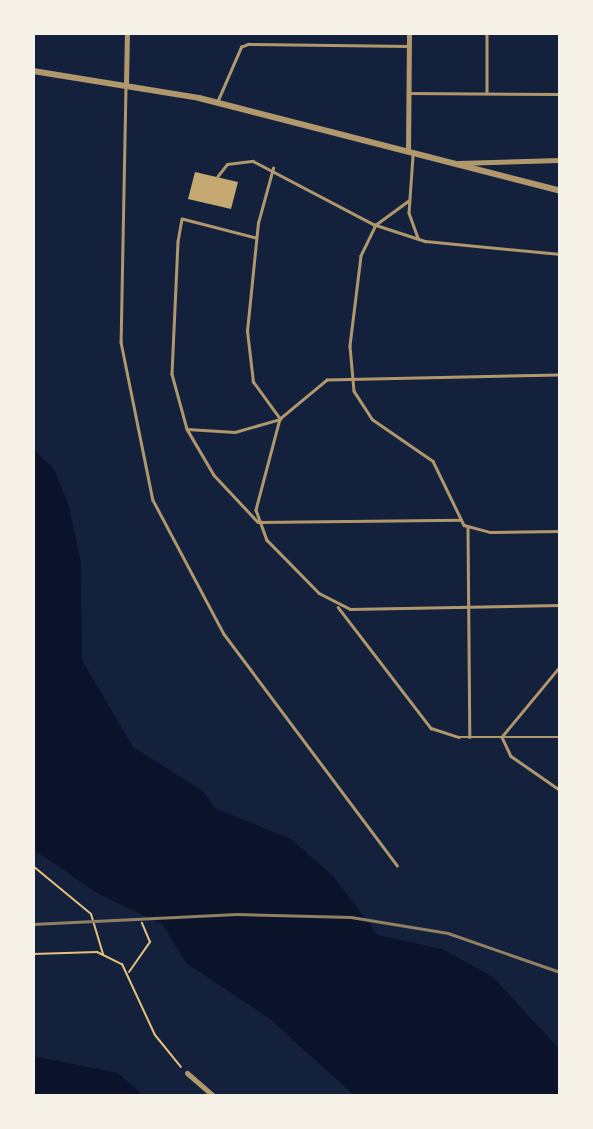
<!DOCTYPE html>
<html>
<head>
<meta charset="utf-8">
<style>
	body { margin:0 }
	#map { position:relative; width:593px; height:1129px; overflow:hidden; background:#14213d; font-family:"Sofia Sans Condensed",sans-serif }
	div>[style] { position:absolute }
	.water>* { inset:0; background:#0b132b }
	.building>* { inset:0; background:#c6a872 }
	.path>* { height:2px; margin:-1px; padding:0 1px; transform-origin:1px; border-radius:1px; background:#e5c07b }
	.service>* { height:2.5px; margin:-1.25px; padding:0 1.25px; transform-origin:1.25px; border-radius:1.25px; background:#b1986c }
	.minor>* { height:5px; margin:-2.5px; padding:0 2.5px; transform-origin:2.5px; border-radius:2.5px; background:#b1986c }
	.tertiary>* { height:6px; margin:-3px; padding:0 3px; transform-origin:3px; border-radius:3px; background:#b1986c }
	.rail>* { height:2.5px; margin:-1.25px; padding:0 1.25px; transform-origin:1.25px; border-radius:1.25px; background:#918062 }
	span { translate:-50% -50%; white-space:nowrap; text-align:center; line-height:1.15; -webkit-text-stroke:7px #f6f1e7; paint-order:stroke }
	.frame { position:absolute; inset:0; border:35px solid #f6f1e7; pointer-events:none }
</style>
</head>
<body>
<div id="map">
	<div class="water">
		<div style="clip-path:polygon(33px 449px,54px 469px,69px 506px,81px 563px,82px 660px,133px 747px,203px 791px,215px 808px,291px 839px,333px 876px,378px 935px,442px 949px,493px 977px,560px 1050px,560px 1096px,355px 1096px,270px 1019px,186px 963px,163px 925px,97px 893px,33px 849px)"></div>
		<div style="clip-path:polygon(33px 1056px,118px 1073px,144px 1096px,33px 1096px)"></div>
	</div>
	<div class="building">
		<div style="clip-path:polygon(195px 172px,238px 182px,231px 209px,188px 199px)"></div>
	</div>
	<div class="path">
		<div style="left:33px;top:866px;width:75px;rotate:39.6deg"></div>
		<div style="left:91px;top:914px;width:42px;rotate:73.3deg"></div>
		<div style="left:33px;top:954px;width:64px;rotate:-1.8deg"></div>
		<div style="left:97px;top:952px;width:28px;rotate:26deg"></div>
		<div style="left:122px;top:964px;width:78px;rotate:65.1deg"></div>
		<div style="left:155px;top:1035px;width:41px;rotate:50.9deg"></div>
		<div style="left:129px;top:972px;width:37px;rotate:-55deg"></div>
		<div style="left:150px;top:942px;width:21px;rotate:-113deg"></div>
	</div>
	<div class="service">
		<div style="left:487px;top:33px;width:60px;rotate:90deg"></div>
		<div style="left:126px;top:87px;width:255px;rotate:91.1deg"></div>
		<div style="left:121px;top:342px;width:161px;rotate:78.6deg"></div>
		<div style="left:153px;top:500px;width:152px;rotate:62.1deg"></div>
		<div style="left:224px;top:634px;width:289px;rotate:53.2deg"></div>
		<div style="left:409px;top:93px;width:151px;rotate:0.4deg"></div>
		<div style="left:218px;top:100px;width:58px;rotate:-66.5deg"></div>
		<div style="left:241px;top:47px;width:8px;rotate:-23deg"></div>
		<div style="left:248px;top:44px;width:161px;rotate:0.7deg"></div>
		<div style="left:413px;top:156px;width:57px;rotate:94deg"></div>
		<div style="left:409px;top:213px;width:27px;rotate:70deg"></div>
		<div style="left:217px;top:177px;width:16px;rotate:-52deg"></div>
		<div style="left:227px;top:164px;width:26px;rotate:-7deg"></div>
		<div style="left:253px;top:161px;width:136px;rotate:27.7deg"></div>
		<div style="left:373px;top:224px;width:55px;rotate:18.1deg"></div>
		<div style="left:425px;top:241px;width:136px;rotate:5.5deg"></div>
		<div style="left:409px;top:201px;width:41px;rotate:144deg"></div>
		<div style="left:376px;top:225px;width:34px;rotate:116deg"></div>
		<div style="left:361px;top:256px;width:91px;rotate:97deg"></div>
		<div style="left:350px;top:346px;width:45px;rotate:84.9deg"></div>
		<div style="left:354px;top:391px;width:33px;rotate:57deg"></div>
		<div style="left:372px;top:419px;width:74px;rotate:34.5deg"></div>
		<div style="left:433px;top:461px;width:71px;rotate:64.2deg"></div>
		<div style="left:464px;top:525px;width:27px;rotate:15deg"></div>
		<div style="left:490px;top:532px;width:70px;rotate:-0.8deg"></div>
		<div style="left:256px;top:238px;width:76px;rotate:-165.6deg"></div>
		<div style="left:182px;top:219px;width:23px;rotate:100deg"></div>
		<div style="left:178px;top:242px;width:132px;rotate:92.6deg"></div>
		<div style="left:172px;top:374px;width:57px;rotate:74.7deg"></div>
		<div style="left:187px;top:429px;width:53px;rotate:59.6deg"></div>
		<div style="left:214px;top:475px;width:64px;rotate:46.9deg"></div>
		<div style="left:258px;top:522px;width:203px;rotate:-0.6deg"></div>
		<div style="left:560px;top:375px;width:233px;rotate:178.8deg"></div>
		<div style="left:327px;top:380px;width:61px;rotate:140.3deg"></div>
		<div style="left:280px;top:419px;width:94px;rotate:104.8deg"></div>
		<div style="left:256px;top:510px;width:32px;rotate:70deg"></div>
		<div style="left:267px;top:540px;width:74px;rotate:45.5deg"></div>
		<div style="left:319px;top:593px;width:35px;rotate:27deg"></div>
		<div style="left:350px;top:609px;width:210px;rotate:-1.1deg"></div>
		<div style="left:187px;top:429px;width:48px;rotate:3.6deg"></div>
		<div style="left:235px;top:432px;width:47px;rotate:-16.1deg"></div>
		<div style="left:280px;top:419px;width:46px;rotate:-126.1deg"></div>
		<div style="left:253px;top:382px;width:51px;rotate:-96.7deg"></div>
		<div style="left:247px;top:331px;width:109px;rotate:-84.2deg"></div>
		<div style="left:258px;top:223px;width:57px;rotate:-74.7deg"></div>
		<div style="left:468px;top:528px;width:209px;rotate:89.5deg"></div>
		<div style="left:338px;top:607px;width:153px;rotate:52.5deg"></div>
		<div style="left:431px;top:728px;width:29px;rotate:18deg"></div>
		<div style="left:459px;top:737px;width:101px"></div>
		<div style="left:560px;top:667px;width:91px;rotate:129.6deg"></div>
		<div style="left:502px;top:737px;width:21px;rotate:65deg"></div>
		<div style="left:511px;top:756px;width:60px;rotate:34.8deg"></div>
	</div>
	<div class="minor">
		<div style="left:126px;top:83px;width:50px;rotate:-88.9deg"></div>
		<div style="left:408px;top:151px;width:118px;rotate:-89.5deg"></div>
		<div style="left:458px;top:163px;width:102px;rotate:-1.7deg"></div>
		<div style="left:187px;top:1073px;width:35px;rotate:41deg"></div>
	</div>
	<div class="tertiary">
		<div style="left:33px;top:71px;width:168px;rotate:9.2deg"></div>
		<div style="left:199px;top:98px;width:373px;rotate:14.4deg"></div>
	</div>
	<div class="rail">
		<div style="left:33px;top:924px;width:204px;rotate:-2.8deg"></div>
		<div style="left:237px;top:914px;width:114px;rotate:1.5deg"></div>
		<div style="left:351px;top:917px;width:98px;rotate:9.4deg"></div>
		<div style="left:448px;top:933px;width:119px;rotate:19.2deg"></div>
	</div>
	<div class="frame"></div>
</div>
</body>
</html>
